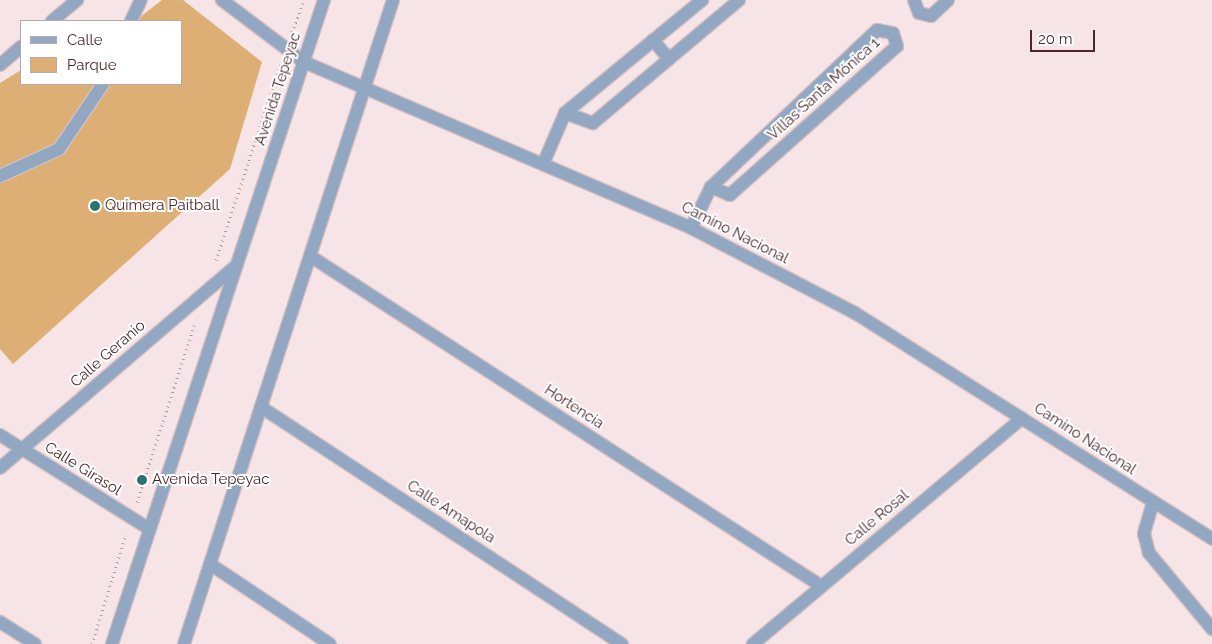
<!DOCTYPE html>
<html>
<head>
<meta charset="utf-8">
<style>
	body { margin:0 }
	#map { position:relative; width:1212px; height:644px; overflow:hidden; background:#f7e4e6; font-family:Raleway,sans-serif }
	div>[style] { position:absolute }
	.green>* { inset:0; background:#ddaf75 }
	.path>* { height:3px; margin-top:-1.5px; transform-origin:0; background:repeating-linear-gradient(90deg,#b39a9d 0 1px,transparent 0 5px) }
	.roads { filter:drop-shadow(1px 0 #d4bec1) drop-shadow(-1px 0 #d4bec1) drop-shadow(0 1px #d4bec1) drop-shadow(0 -1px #d4bec1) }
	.minor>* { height:12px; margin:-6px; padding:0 6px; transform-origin:6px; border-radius:6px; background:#91a7c2 }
	.dots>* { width:14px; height:14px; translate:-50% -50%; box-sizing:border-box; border:2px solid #fff; border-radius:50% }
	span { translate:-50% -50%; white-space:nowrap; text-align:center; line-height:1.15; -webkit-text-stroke:4px #fff; paint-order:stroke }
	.street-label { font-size:15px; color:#49272c }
	.poi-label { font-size:15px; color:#49272c }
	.left { translate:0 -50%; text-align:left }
	.legend { position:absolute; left:20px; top:20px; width:162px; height:65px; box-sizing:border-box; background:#fff; border:1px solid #b6a9ab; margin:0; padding:6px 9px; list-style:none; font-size:15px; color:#49272c }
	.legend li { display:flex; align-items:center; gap:10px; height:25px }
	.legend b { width:25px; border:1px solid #b6a9ab }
	.scale { position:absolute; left:1030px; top:30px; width:65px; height:22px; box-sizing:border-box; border:2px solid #49272c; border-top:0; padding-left:6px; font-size:15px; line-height:18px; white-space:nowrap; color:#49272c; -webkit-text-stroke:4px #fff; paint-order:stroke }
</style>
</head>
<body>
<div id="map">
	<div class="green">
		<div style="clip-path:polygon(162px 0,183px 0,262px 62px,230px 169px,13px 364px,0 349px,0 83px,21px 70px,21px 84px,181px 84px,181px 21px,135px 21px)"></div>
	</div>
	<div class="path">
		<div style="left:292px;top:32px;width:34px;rotate:-69deg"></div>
		<div style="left:216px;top:260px;width:206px;rotate:-71.7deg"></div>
		<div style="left:137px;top:502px;width:186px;rotate:-72.1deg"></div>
		<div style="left:92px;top:644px;width:115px;rotate:-72.8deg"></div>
	</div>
	<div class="roads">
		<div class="minor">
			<div style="left:222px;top:0;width:103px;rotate:37.1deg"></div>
			<div style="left:304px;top:62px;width:421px;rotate:23.2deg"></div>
			<div style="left:691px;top:228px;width:185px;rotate:27.4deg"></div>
			<div style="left:855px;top:313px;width:423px;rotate:32.3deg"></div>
			<div style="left:914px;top:0;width:14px;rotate:69deg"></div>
			<div style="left:919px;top:13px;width:12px;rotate:14deg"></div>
			<div style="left:931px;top:16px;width:23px;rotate:-43deg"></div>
			<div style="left:52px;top:21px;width:33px;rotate:-40deg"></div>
			<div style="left:131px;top:21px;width:23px;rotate:-65deg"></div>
			<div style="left:653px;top:40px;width:25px;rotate:50deg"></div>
			<div style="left:0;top:65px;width:28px;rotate:-41deg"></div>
			<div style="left:565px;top:113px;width:30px;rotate:20deg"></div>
			<div style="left:593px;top:123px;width:191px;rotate:-40.1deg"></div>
			<div style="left:544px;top:162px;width:53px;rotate:-66.8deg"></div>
			<div style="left:565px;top:113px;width:178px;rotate:-39.5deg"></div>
			<div style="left:0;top:176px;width:65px;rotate:-24.6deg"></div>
			<div style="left:59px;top:149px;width:78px;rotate:-55.9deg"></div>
			<div style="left:691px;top:228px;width:46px;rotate:-64deg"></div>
			<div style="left:711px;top:187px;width:228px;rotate:-43.4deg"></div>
			<div style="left:877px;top:30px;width:16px;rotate:11deg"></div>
			<div style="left:893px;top:33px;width:14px;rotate:73deg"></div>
			<div style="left:897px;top:46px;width:224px;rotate:138.3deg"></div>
			<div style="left:730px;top:195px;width:21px;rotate:-157deg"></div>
			<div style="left:310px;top:256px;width:608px;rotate:32.85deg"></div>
			<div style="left:261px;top:407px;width:432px;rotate:33.3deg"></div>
			<div style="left:0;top:435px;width:176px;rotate:32.2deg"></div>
			<div style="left:0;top:468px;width:312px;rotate:-40.6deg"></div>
			<div style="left:1153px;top:502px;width:33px;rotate:106deg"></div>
			<div style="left:1144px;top:534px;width:20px;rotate:75deg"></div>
			<div style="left:1149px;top:553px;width:99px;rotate:50.3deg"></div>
			<div style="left:210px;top:564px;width:144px;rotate:33.7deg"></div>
			<div style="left:0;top:622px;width:41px;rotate:32.2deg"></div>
			<div style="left:112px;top:644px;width:678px;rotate:-71.78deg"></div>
			<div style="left:184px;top:644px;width:677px;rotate:-72.02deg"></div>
			<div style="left:753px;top:644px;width:351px;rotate:-40deg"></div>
		</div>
	</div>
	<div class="dots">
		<div style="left:95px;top:206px;background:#297371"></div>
		<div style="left:142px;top:480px;background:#297371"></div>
	</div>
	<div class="street-label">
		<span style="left:278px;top:89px;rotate:-72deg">Avenida Tepeyac</span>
		<span style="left:824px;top:89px;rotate:-42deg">Villas Santa Mónica 1</span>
		<span style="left:735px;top:233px;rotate:27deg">Camino Nacional</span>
		<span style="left:108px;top:354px;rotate:-41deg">Calle Geranio</span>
		<span style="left:574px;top:407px;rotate:33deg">Hortencia</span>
		<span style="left:1085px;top:439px;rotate:33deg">Camino Nacional</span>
		<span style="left:83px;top:469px;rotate:32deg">Calle Girasol</span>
		<span style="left:451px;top:512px;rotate:33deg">Calle Amapola</span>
		<span style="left:877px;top:518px;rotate:-40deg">Calle Rosal</span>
	</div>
	<div class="poi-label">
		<span class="left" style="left:105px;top:206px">Quimera Paitball</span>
		<span class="left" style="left:152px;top:480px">Avenida Tepeyac</span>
	</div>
	<ul class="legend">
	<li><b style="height:6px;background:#91a7c2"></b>Calle</li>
	<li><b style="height:14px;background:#ddaf75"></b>Parque</li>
	</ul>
	<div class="scale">20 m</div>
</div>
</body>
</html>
